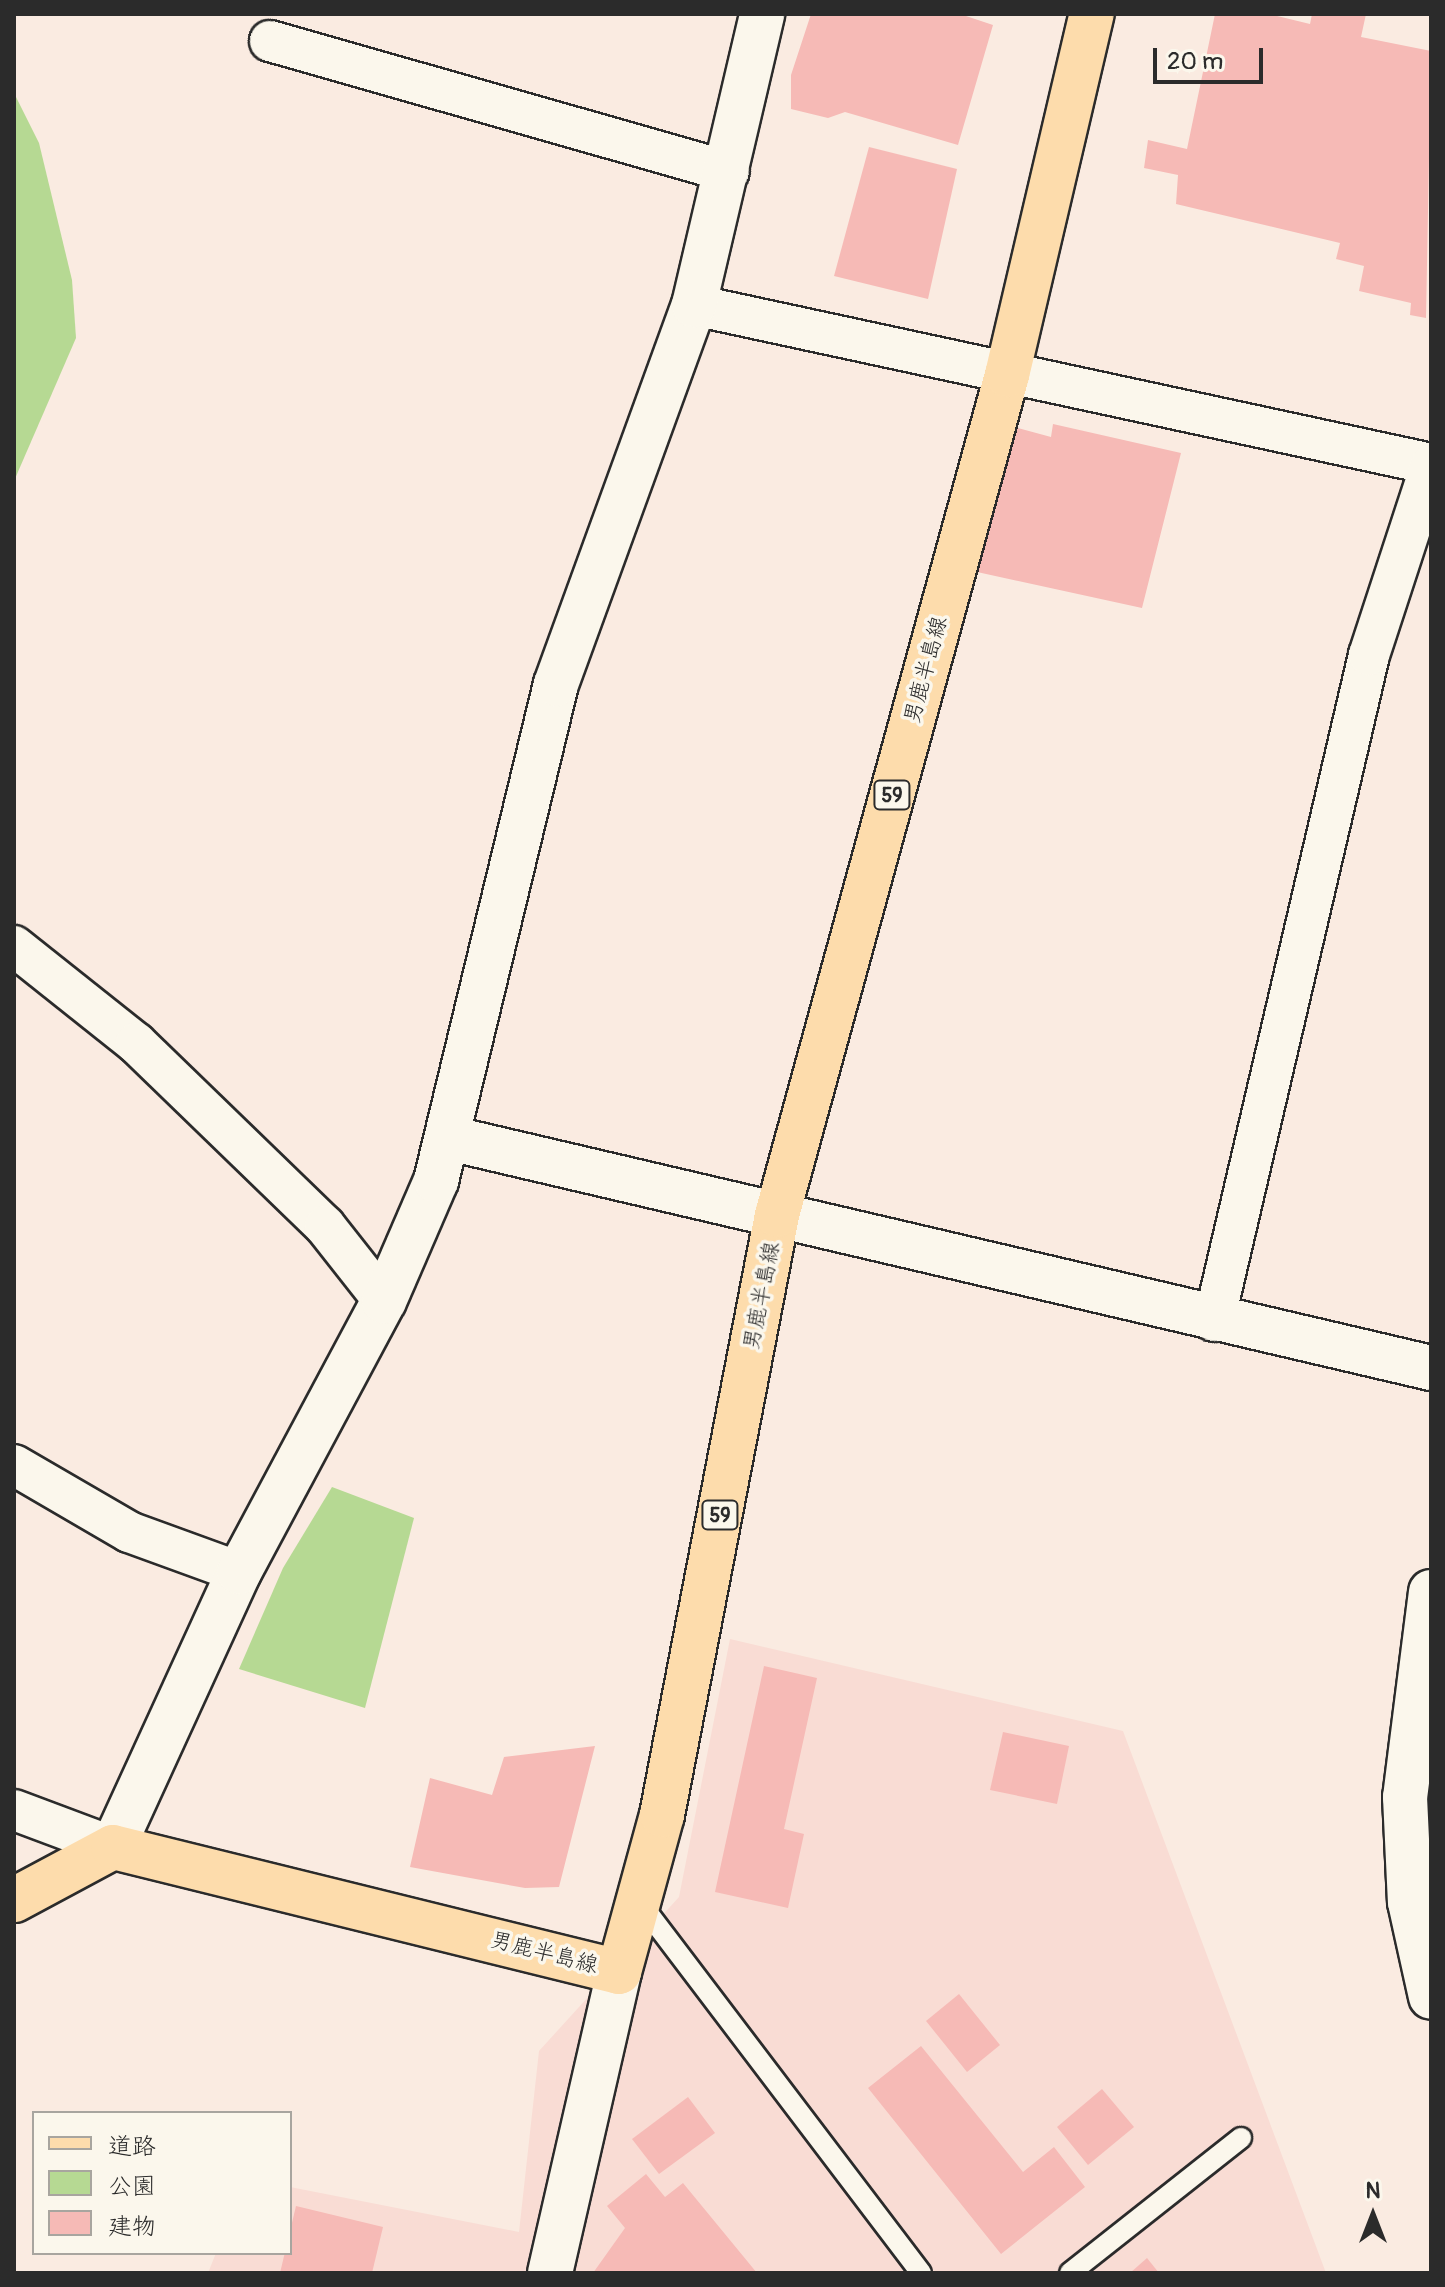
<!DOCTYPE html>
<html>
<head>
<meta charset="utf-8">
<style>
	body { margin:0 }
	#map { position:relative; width:1445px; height:2287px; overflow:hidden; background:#faebe1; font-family:Pangolin,"Klee One",sans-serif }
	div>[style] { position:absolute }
	.built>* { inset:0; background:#f9dcd4 }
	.green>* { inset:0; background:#b6d993 }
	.building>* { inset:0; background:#f6bab6 }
	.roads { filter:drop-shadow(2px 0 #2b2b2b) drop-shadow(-2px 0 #2b2b2b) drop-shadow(0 2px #2b2b2b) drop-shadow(0 -2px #2b2b2b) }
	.service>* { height:20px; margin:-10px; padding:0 10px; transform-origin:10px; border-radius:10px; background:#fbf7ec }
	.minor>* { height:40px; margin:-20px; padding:0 20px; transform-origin:20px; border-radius:20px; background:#fbf7ec }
	.tertiary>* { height:44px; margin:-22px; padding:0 22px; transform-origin:22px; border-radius:22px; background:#fbf7ec }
	.primary>* { height:44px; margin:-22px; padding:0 22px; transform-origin:22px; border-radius:22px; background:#fddcac }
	span { translate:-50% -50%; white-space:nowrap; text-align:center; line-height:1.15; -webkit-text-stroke:7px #fbf7ec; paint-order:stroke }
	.shield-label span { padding:2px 6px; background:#fbf7ec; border:2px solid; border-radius:6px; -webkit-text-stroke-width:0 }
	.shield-label { font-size:20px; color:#2b2b2b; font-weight:700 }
	.street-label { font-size:22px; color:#2b2b2b }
	.frame { position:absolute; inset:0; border:16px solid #2b2b2b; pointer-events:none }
	.legend { position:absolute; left:32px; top:2111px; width:260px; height:144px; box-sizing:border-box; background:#fbf7ec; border:2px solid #a8a59f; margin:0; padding:10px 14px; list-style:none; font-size:24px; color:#2b2b2b }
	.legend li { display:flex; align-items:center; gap:16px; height:40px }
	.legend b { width:40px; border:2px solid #a8a59f }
	.north { position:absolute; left:1333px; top:2175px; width:80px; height:80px; -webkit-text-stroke:6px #fbf7ec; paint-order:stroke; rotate:0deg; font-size:22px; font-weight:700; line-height:32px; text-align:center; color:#2b2b2b }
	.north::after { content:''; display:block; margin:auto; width:28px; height:36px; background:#2b2b2b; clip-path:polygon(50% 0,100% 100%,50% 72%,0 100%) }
	.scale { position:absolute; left:1153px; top:48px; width:110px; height:36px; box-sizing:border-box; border:4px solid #2b2b2b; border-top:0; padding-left:10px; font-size:24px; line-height:28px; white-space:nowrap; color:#2b2b2b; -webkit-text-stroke:6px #fbf7ec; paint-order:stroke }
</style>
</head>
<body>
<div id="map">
	<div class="built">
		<div style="clip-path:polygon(730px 1639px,1123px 1731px,1326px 2273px,208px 2273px,216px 2253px,290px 2253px,290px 2187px,519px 2232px,539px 2051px,679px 1897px)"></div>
	</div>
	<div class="green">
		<div style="clip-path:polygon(14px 93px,39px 143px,72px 280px,76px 338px,14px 481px)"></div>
		<div style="clip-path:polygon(332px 1487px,414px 1518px,365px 1708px,239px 1669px,283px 1568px)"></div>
	</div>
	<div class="building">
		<div style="clip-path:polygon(811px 14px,960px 14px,993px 25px,958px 145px,845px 112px,828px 118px,791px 109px,791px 75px)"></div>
		<div style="clip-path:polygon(1215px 14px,1269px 14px,1310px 24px,1312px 14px,1366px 14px,1361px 37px,1431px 51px,1426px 318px,1410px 315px,1411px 303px,1359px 291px,1364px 266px,1336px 259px,1340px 243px,1176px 204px,1178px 175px,1144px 168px,1148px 140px,1187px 149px)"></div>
		<div style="clip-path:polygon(869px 147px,957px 169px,928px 299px,834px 276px)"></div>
		<div style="clip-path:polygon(1053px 424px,1181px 453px,1142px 608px,968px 570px,1010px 426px,1051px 437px)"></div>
		<div style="clip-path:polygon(764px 1666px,817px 1678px,784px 1829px,804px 1834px,788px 1908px,715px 1892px)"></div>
		<div style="clip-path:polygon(1003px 1732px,1069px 1746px,1057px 1804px,990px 1790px)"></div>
		<div style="clip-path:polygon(595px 1746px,559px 1887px,525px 1888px,410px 1867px,430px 1778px,492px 1795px,504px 1757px)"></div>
		<div style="clip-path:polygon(959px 1994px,1000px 2045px,967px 2072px,926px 2021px)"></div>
		<div style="clip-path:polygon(921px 2046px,1023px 2172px,1054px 2147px,1085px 2187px,1001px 2254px,868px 2088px)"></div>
		<div style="clip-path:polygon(1102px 2089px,1134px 2127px,1088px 2165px,1057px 2127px)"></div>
		<div style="clip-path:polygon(688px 2097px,715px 2133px,659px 2174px,632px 2139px)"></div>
		<div style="clip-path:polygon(646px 2174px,665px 2197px,683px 2183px,757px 2273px,593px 2273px,625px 2228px,607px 2206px)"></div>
		<div style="clip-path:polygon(296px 2206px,383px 2227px,372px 2273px,280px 2273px)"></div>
		<div style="clip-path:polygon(1147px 2258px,1159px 2273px,1130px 2273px)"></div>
	</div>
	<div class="roads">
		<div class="service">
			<div style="left:641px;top:1904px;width:463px;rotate:52.8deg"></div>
			<div style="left:1070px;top:2273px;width:218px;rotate:-38.3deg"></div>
		</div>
		<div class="minor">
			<div style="left:270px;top:41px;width:477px;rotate:15.9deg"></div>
			<div style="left:694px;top:305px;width:754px;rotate:12.17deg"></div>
			<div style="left:14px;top:946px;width:156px;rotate:38.5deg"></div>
			<div style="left:136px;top:1043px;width:263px;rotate:44.1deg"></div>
			<div style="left:325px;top:1226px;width:95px;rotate:51.8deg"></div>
			<div style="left:1214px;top:1321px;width:684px;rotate:-76.9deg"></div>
			<div style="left:1369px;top:655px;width:200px;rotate:-71.9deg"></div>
			<div style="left:14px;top:1465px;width:133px;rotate:30.2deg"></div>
			<div style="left:129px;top:1532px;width:117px;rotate:20deg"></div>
			<div style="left:14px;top:1810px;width:106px;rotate:20.5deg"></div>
		</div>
		<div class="tertiary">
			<div style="left:449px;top:1138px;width:1009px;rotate:13.18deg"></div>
			<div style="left:1431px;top:1592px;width:207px;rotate:97.2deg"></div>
			<div style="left:1405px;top:1797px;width:105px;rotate:87.3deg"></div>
			<div style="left:1410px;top:1902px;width:97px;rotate:77.5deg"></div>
			<div style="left:113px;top:1847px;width:302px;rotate:-65.4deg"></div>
			<div style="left:239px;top:1572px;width:307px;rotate:-61.9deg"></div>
			<div style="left:384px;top:1301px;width:131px;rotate:-66.6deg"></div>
			<div style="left:436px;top:1181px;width:511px;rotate:-76.43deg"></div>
			<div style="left:556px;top:684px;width:403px;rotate:-70deg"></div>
			<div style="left:694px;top:305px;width:299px;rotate:-76.8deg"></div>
			<div style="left:550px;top:2273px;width:309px;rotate:-77.1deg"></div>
		</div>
		<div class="primary">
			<div style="left:14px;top:1900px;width:112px;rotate:-28.2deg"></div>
			<div style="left:113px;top:1847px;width:521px;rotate:13.88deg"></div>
			<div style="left:619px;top:1972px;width:163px;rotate:-74.7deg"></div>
			<div style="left:662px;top:1815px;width:611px;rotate:-79.15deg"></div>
			<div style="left:777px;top:1215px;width:871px;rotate:-74.69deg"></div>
			<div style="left:1007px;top:375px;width:371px;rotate:-76.8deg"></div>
		</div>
	</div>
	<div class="shield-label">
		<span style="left:892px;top:795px">59</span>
		<span style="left:720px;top:1515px">59</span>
	</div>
	<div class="street-label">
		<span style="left:926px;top:670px;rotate:-75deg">男鹿半島線</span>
		<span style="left:762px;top:1296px;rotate:-79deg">男鹿半島線</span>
		<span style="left:544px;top:1953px;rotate:14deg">男鹿半島線</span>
	</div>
	<div class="frame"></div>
	<ul class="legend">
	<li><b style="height:10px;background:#fddcac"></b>道路</li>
	<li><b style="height:22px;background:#b6d993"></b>公園</li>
	<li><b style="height:22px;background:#f6bab6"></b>建物</li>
	</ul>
	<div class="north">N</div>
	<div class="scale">20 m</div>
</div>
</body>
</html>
